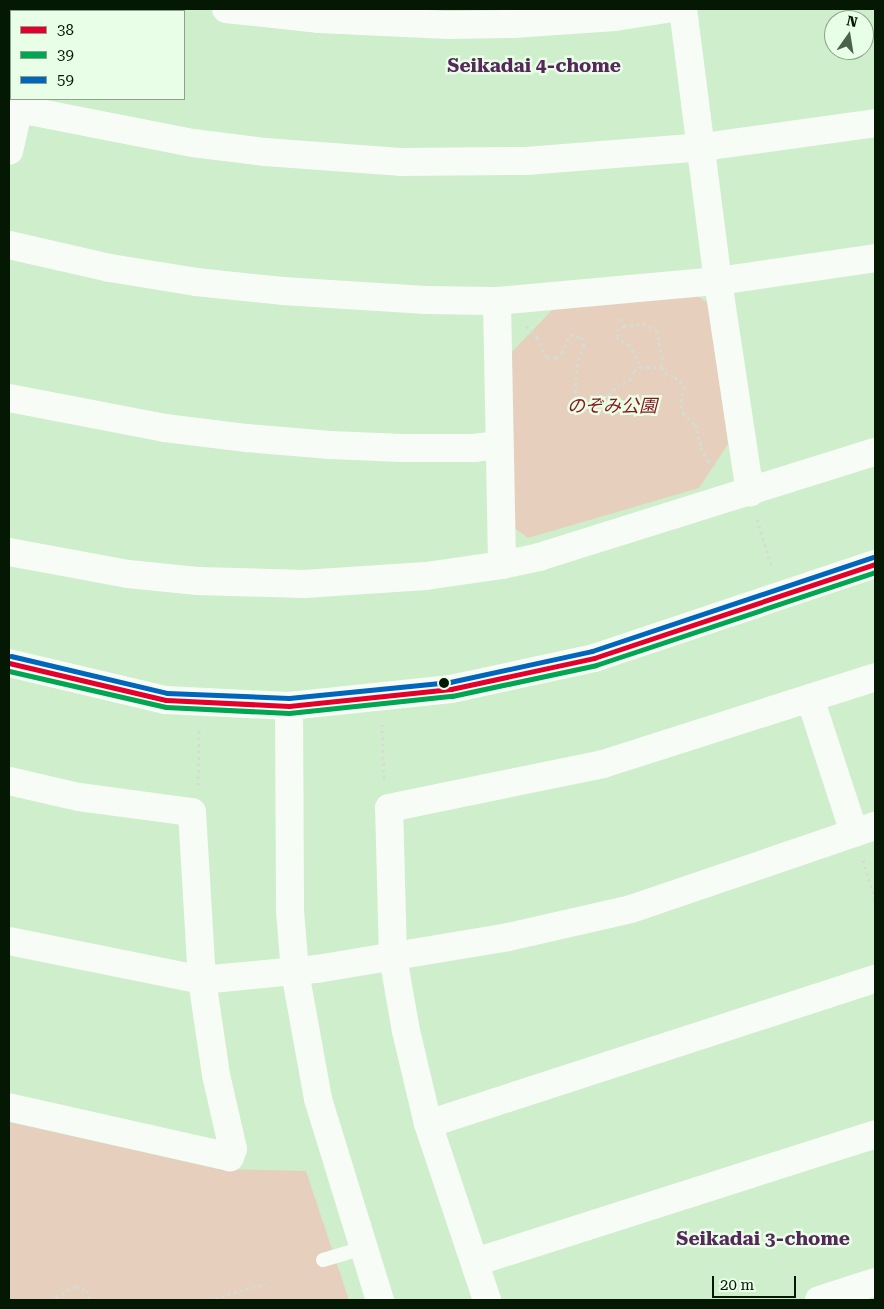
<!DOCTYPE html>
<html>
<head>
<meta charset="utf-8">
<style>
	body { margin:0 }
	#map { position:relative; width:884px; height:1309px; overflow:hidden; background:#cfeecc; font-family:"Roboto Serif","Noto Sans JP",serif }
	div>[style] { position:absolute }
	.green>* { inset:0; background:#e6cfbd }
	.path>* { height:3px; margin-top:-1.5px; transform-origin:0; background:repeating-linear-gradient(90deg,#d3ddd2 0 2.5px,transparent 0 6.5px) }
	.service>* { height:14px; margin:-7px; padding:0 7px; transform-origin:7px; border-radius:7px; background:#f8fcf7 }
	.minor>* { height:28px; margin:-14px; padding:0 14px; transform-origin:14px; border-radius:14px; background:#f8fcf7 }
	.tertiary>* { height:28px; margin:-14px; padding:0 14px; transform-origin:14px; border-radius:14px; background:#f8fcf7 }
	.bus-1>* { height:5px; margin:-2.5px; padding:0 2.5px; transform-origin:2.5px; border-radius:2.5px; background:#e4002b }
	.bus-2>* { height:5px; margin:-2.5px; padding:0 2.5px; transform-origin:2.5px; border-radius:2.5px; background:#00a651 }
	.bus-3>* { height:5px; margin:-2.5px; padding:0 2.5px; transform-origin:2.5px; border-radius:2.5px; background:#0065bd }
	.dots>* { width:14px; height:14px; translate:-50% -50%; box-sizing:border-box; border:2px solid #e8fee6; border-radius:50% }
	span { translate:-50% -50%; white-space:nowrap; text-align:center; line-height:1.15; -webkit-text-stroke:5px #e8fee6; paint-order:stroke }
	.park-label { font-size:18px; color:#8b131f; font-style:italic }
	.neighbourhood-label { font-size:19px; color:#55275b; font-weight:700 }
	.frame { position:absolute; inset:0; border:10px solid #041804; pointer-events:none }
	.legend { position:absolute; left:10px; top:10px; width:175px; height:90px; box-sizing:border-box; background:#e8fee6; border:1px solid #8da28c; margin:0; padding:6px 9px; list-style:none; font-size:15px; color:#041804 }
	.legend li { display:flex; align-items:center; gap:10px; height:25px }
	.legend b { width:25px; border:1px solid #8da28c }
	.north { position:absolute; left:824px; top:10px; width:50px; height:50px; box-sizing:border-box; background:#e8fee6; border:1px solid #8da28c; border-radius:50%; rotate:13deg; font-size:14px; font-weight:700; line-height:20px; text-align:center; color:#041804 }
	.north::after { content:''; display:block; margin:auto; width:18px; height:22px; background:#4b634a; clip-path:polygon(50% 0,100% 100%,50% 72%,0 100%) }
	.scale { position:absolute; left:712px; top:1276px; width:84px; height:22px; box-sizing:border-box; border:2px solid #041804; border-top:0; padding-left:6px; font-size:15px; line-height:18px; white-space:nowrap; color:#041804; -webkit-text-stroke:4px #e8fee6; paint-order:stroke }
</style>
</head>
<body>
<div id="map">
	<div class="green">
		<div style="clip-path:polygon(698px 296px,708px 303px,728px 444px,699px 488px,528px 538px,512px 526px,509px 355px,554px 308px)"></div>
		<div style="clip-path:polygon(9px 1122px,218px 1169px,306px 1171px,349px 1300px,9px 1300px)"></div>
	</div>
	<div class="path">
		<div style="left:621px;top:318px;width:9px;rotate:69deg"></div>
		<div style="left:624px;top:326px;width:19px;rotate:-6deg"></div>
		<div style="left:643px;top:324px;width:15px;rotate:23deg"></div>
		<div style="left:657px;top:330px;width:27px;rotate:80deg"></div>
		<div style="left:662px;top:357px;width:10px;rotate:96deg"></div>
		<div style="left:526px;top:326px;width:16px;rotate:45deg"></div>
		<div style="left:537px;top:337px;width:23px;rotate:65deg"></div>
		<div style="left:547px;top:358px;width:9px"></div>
		<div style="left:556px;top:358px;width:8px;rotate:-40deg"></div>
		<div style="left:562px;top:353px;width:20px;rotate:-66deg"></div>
		<div style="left:570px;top:335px;width:11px;rotate:10deg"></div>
		<div style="left:581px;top:337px;width:9px;rotate:69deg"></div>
		<div style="left:584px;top:345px;width:20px;rotate:110deg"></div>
		<div style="left:577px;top:364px;width:32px;rotate:94deg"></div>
		<div style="left:575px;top:396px;width:7px;rotate:56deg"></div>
		<div style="left:579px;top:402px;width:17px;rotate:-25deg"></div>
		<div style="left:594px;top:395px;width:15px"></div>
		<div style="left:609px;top:395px;width:12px;rotate:-48deg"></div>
		<div style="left:617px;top:386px;width:14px;rotate:-25deg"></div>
		<div style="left:630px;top:380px;width:10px;rotate:-66deg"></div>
		<div style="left:634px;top:371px;width:8px;rotate:-30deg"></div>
		<div style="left:641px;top:367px;width:20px"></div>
		<div style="left:661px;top:367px;width:7px;rotate:56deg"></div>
		<div style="left:665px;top:373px;width:11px;rotate:22deg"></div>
		<div style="left:675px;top:377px;width:13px;rotate:45deg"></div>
		<div style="left:684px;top:386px;width:19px;rotate:102deg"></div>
		<div style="left:680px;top:405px;width:9px;rotate:69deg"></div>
		<div style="left:683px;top:413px;width:16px;rotate:43deg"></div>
		<div style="left:695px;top:424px;width:24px;rotate:75deg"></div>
		<div style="left:701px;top:447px;width:16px;rotate:63deg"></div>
		<div style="left:708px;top:461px;width:11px;rotate:34deg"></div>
		<div style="left:624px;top:326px;width:6px;rotate:162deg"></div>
		<div style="left:618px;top:328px;width:9px;rotate:96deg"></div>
		<div style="left:617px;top:337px;width:6px;rotate:45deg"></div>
		<div style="left:621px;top:341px;width:9px;rotate:21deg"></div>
		<div style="left:629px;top:344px;width:26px;rotate:62deg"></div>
		<div style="left:757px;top:519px;width:52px;rotate:73.3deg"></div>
		<div style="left:382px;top:724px;width:57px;rotate:88deg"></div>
		<div style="left:198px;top:785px;width:56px;rotate:-89deg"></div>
		<div style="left:863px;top:860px;width:42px;rotate:73.3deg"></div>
		<div style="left:20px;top:1300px;width:11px"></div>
		<div style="left:50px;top:1300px;width:30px;rotate:-28deg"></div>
		<div style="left:76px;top:1286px;width:11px;rotate:22deg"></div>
		<div style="left:86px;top:1290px;width:11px;rotate:68deg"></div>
		<div style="left:209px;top:1300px;width:60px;rotate:-16.3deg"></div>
	</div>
	<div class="service">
		<div style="left:323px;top:1260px;width:42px;rotate:-16.7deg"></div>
	</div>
	<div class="minor">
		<div style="left:226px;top:9px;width:94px;rotate:6.1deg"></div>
		<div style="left:319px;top:19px;width:129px;rotate:2.7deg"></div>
		<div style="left:448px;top:25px;width:65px;rotate:-0.9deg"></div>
		<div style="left:513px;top:24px;width:102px;rotate:-3.9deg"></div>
		<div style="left:615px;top:17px;width:52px;rotate:-8.9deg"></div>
		<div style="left:683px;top:9px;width:274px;rotate:82.7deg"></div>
		<div style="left:718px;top:281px;width:214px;rotate:81.4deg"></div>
		<div style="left:41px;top:11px;width:2px;rotate:-63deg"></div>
		<div style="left:9px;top:107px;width:187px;rotate:11.1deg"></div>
		<div style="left:193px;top:143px;width:73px;rotate:7.1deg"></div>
		<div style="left:265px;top:152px;width:135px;rotate:4.2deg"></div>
		<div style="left:400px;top:162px;width:126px;rotate:-0.5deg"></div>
		<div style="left:526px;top:161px;width:178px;rotate:-4.5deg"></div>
		<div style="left:703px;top:147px;width:174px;rotate:-7.9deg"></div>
		<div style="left:9px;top:151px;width:53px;rotate:-77deg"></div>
		<div style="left:9px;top:245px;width:104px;rotate:12.8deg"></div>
		<div style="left:110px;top:268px;width:87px;rotate:9.2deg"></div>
		<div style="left:196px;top:282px;width:87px;rotate:5.9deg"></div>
		<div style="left:283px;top:291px;width:143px;rotate:3.6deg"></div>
		<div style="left:426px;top:300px;width:71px;rotate:0.8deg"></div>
		<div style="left:497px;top:301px;width:222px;rotate:-5.2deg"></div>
		<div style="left:718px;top:281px;width:159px;rotate:-8.3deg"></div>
		<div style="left:497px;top:301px;width:264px;rotate:88.9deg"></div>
		<div style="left:9px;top:398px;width:159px;rotate:10.9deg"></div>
		<div style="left:165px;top:428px;width:83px;rotate:7deg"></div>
		<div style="left:247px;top:438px;width:83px;rotate:4.8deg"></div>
		<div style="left:330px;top:445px;width:72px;rotate:2.4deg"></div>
		<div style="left:402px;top:448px;width:72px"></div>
		<div style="left:474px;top:448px;width:24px;rotate:-7deg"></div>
		<div style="left:9px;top:552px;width:121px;rotate:10.5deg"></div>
		<div style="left:128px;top:574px;width:70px;rotate:5.7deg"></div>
		<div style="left:198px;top:581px;width:106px;rotate:1.6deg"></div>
		<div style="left:304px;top:584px;width:122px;rotate:-3.8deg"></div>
		<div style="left:426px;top:576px;width:77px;rotate:-8.2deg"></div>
		<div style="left:502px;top:565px;width:38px;rotate:-12deg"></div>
		<div style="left:539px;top:557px;width:352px;rotate:-17.4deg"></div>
		<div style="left:810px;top:698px;width:142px;rotate:71.9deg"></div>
		<div style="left:9px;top:781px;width:72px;rotate:12.9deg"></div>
		<div style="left:79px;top:797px;width:114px;rotate:7.6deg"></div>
		<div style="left:192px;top:812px;width:168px;rotate:86.6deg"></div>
		<div style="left:202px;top:980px;width:96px;rotate:81.6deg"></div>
		<div style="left:216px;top:1075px;width:76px;rotate:77.1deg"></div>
		<div style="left:233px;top:1149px;width:9px;rotate:111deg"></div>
		<div style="left:230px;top:1157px;width:227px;rotate:-167.3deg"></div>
		<div style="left:9px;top:941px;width:197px;rotate:11.4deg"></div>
		<div style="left:202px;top:980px;width:116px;rotate:-5.5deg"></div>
		<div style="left:317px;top:969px;width:194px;rotate:-9.5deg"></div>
		<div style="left:508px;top:937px;width:126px;rotate:-12.8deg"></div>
		<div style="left:631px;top:909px;width:258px;rotate:-18.8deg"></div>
		<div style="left:428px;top:1124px;width:470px;rotate:-18deg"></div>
		<div style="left:475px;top:1262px;width:420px;rotate:-17.7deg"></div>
		<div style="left:487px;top:1300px;width:186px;rotate:-108.5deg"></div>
		<div style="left:428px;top:1124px;width:96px;rotate:-103.3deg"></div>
		<div style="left:406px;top:1031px;width:75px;rotate:-100deg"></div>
		<div style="left:393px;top:957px;width:149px;rotate:-91.5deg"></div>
		<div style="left:389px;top:808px;width:218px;rotate:-11.6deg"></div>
		<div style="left:603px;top:764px;width:286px;rotate:-17.7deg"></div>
		<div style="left:819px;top:1300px;width:59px;rotate:-17.8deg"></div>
	</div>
	<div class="tertiary">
		<div style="left:9px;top:663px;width:161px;rotate:13.3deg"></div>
		<div style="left:166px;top:700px;width:123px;rotate:2.8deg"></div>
		<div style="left:289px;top:706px;width:163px;rotate:-6deg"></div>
		<div style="left:451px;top:689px;width:146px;rotate:-12.2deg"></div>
		<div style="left:594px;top:658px;width:296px;rotate:-18.5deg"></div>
		<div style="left:289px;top:706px;width:205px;rotate:89.7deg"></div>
		<div style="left:290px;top:911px;width:61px;rotate:85.3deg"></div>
		<div style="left:295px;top:972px;width:129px;rotate:79.7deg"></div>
		<div style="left:318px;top:1099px;width:210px;rotate:72.9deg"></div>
	</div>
	<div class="bus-1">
		<div style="left:9px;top:663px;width:161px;rotate:13.3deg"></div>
		<div style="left:166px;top:700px;width:123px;rotate:2.8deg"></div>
		<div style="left:289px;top:706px;width:163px;rotate:-6deg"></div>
		<div style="left:451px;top:689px;width:146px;rotate:-12.2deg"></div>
		<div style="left:594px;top:658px;width:296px;rotate:-18.5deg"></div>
	</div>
	<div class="bus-2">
		<div style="left:9px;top:671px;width:161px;rotate:12.9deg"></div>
		<div style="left:166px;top:707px;width:123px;rotate:2.8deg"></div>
		<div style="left:289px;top:713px;width:164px;rotate:-6deg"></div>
		<div style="left:452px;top:696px;width:147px;rotate:-12.1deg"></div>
		<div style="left:596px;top:665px;width:294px;rotate:-18.4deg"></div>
	</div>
	<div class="bus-3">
		<div style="left:11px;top:656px;width:160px;rotate:13.3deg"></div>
		<div style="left:167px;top:693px;width:122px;rotate:2.3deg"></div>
		<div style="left:289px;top:698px;width:162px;rotate:-5.7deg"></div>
		<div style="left:450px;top:682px;width:145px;rotate:-12.3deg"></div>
		<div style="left:592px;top:651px;width:296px;rotate:-18.5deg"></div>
	</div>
	<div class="dots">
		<div style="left:444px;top:683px;background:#041804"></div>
	</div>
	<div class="park-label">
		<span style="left:612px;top:406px">のぞみ公園</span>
	</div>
	<div class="neighbourhood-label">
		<span style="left:534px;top:66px">Seikadai 4-chome</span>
		<span style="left:763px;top:1239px">Seikadai 3-chome</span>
	</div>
	<div class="frame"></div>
	<ul class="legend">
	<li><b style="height:6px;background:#e4002b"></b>38</li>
	<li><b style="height:6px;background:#00a651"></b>39</li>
	<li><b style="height:6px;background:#0065bd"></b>59</li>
	</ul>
	<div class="north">N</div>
	<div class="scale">20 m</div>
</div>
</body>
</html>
